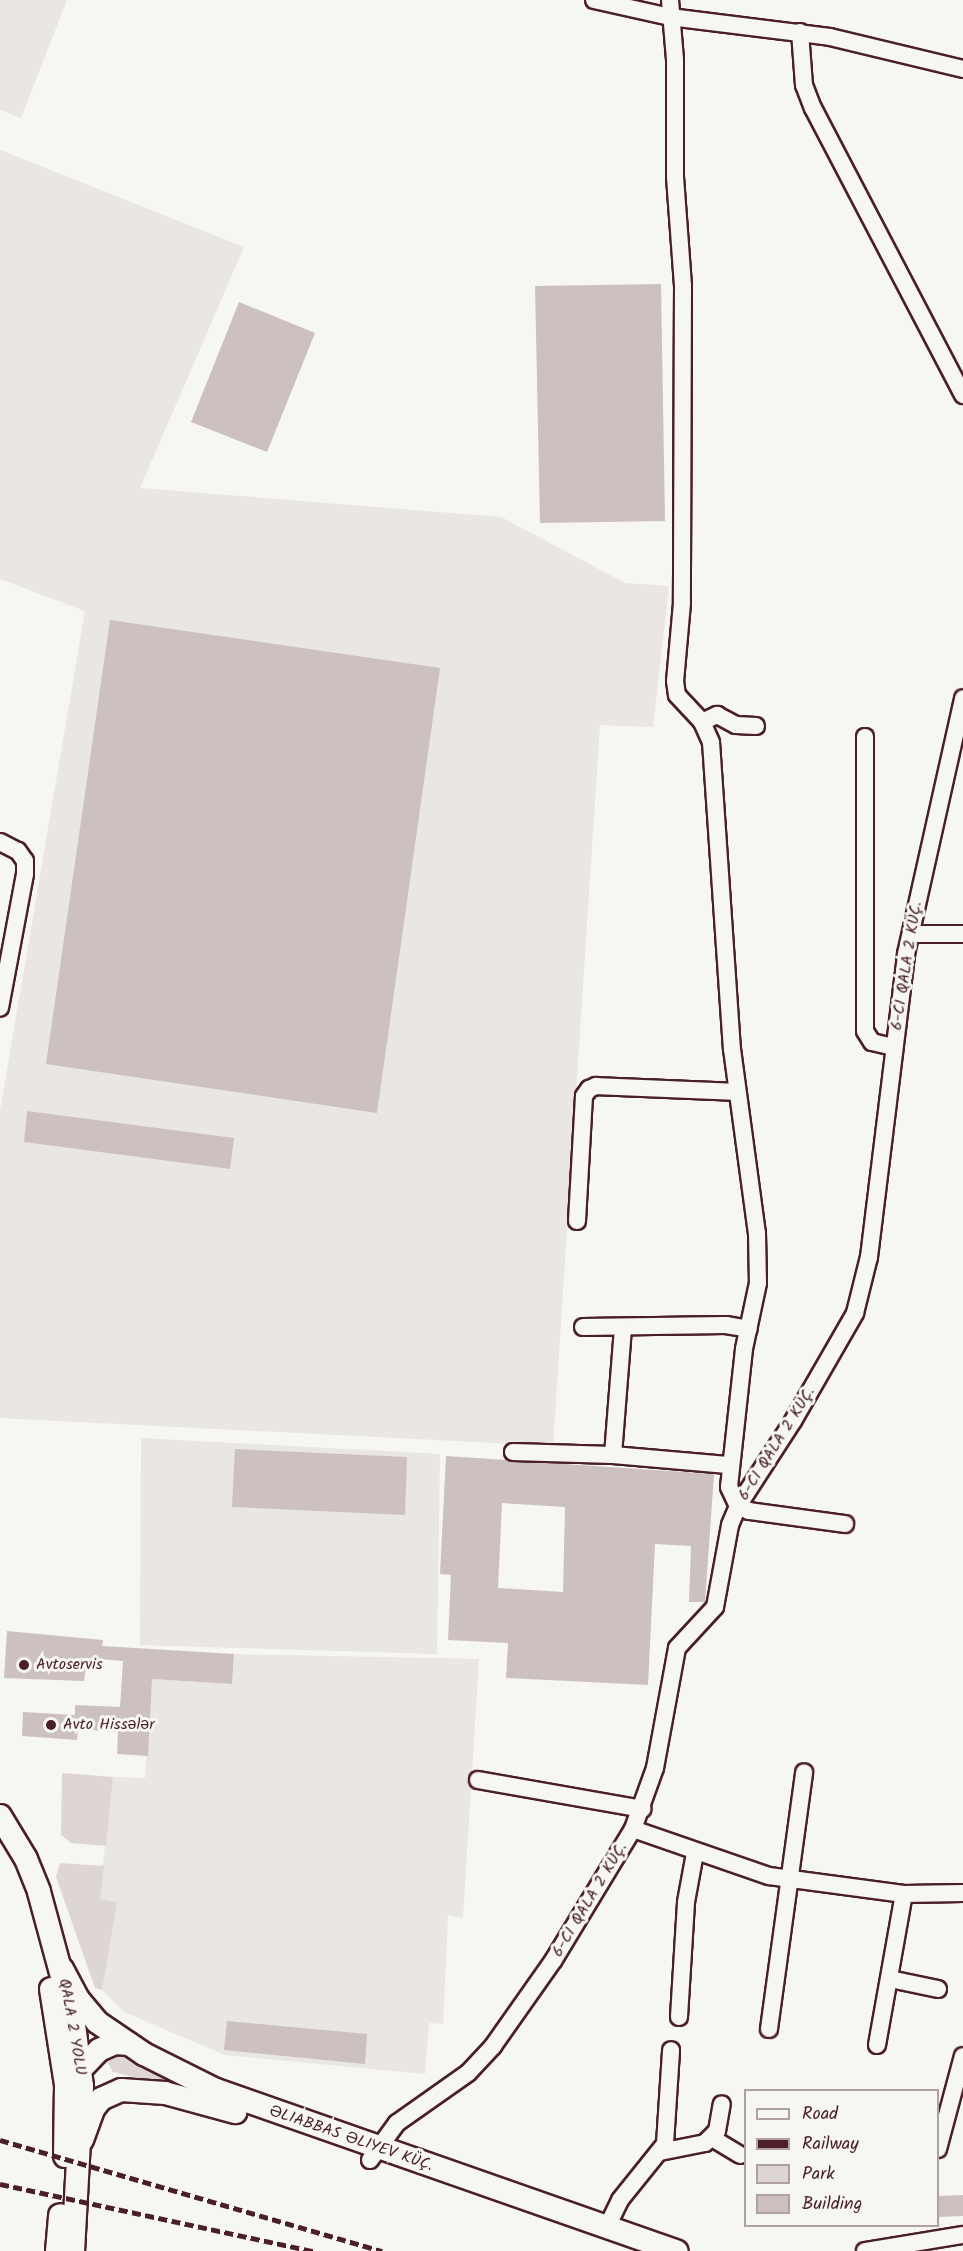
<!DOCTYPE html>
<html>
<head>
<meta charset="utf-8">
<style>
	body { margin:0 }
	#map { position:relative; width:963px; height:2251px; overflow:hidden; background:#f6f6f2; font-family:Kalam,sans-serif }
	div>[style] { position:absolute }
	.built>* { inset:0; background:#e9e6e3 }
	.green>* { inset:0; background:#ddd6d5 }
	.building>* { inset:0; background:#ccc1c0 }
	.roads { filter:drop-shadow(2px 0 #4a1f2b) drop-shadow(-2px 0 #4a1f2b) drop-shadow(0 2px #4a1f2b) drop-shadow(0 -2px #4a1f2b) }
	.street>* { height:16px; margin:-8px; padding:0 8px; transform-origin:8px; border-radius:8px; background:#f6f6f2 }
	.secondary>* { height:22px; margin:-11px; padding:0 11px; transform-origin:11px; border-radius:11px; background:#f6f6f2 }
	.rail>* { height:4.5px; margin-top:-2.25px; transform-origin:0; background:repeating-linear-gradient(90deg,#4a1f2b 0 9px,transparent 0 13.5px) }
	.dots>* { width:16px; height:16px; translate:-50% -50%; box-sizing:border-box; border:3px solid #f6f6f2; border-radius:50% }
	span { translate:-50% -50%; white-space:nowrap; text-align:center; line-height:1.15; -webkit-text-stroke:6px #f6f6f2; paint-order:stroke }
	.street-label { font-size:16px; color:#4a1f2b }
	.poi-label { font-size:16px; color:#4a1f2b }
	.left { translate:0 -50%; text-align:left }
	.legend { position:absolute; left:744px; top:2089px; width:195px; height:138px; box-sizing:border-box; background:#f6f6f2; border:2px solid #b1a0a2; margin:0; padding:8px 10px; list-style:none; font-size:18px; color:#4a1f2b }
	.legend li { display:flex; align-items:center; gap:12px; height:30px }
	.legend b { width:30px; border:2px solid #b1a0a2 }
</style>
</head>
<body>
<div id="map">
	<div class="built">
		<div style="clip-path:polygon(0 0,67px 0,21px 118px,0 110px)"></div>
		<div style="clip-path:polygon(0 150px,244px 247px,140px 488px,501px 517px,625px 583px,669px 586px,653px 727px,600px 725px,553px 1446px,0 1418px,0 1111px,85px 611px,0 579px)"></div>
		<div style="clip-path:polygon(141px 1438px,440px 1454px,437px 1654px,140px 1645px)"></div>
		<div style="clip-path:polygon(234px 1654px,479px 1659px,463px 1918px,448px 1915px,443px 2024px,429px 2023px,425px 2074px,225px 2055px,124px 2012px,102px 1990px,116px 1902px,99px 1899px,113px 1777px,145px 1778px,152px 1679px,232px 1684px)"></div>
	</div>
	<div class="green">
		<div style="clip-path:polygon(62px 1773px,113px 1777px,106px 1846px,71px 1843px,61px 1835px)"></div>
		<div style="clip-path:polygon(60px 1863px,104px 1866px,100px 1899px,117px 1902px,102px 1990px,95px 1988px,56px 1877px)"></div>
		<div style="clip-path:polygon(119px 2051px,213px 2096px,113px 2072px,107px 2061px,109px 2055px)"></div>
	</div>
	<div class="building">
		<div style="clip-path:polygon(661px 284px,665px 521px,540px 523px,535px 286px)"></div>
		<div style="clip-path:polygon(239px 302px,315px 333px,267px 452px,191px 422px)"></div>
		<div style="clip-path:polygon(110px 620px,440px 668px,377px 1113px,46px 1064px)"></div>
		<div style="clip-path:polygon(27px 1111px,234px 1138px,230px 1169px,24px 1142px)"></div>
		<div style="clip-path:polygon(235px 1449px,407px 1457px,405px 1515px,232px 1507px)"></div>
		<div style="clip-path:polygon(evenodd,446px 1456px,714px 1474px,705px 1602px,689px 1602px,691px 1546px,655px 1544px,648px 1685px,506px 1678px,508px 1643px,448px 1640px,451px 1575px,440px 1574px,446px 1456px,502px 1503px,565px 1507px,563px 1592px,498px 1588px,502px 1503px)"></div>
		<div style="clip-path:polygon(7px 1631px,103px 1640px,102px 1646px,234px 1654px,232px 1684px,152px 1679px,148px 1756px,117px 1754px,118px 1732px,78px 1729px,77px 1740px,22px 1736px,23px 1712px,75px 1715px,75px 1705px,120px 1707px,123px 1661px,87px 1658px,84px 1681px,4px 1678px)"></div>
		<div style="clip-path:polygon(227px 2021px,367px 2034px,365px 2064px,224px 2050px)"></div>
		<div style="clip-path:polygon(963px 2195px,963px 2216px,938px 2217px,938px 2196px)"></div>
	</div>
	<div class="roads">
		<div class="street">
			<div style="left:594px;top:0;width:78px;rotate:12.6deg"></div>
			<div style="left:670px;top:17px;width:161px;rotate:7.1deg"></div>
			<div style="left:830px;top:37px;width:137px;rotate:13.5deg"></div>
			<div style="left:670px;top:0;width:60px;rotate:85.2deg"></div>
			<div style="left:675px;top:60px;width:117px;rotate:90deg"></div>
			<div style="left:675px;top:177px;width:109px;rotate:85.8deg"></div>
			<div style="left:683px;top:286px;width:317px;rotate:90.2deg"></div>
			<div style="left:682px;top:603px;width:78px;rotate:95.1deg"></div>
			<div style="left:675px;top:681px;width:14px;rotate:82deg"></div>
			<div style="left:677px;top:695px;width:37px;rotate:47deg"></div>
			<div style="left:702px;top:722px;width:22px;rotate:66deg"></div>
			<div style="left:711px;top:742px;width:308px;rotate:86.1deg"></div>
			<div style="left:732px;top:1049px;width:186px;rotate:82.3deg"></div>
			<div style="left:757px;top:1233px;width:50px;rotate:88.9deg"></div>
			<div style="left:758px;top:1283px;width:67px;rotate:102deg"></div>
			<div style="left:744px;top:1349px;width:139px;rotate:96.2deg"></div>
			<div style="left:729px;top:1487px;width:21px;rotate:65deg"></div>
			<div style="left:738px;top:1506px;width:12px;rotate:24deg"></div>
			<div style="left:749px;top:1511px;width:97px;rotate:7.7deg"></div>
			<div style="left:800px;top:32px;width:53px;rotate:85.7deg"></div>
			<div style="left:804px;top:85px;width:25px;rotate:69deg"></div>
			<div style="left:813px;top:108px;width:324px;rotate:62.4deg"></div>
			<div style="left:702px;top:722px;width:17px;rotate:-25deg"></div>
			<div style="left:717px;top:715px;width:21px;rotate:28deg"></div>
			<div style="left:736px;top:725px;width:20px;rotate:3deg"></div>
			<div style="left:865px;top:737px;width:294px;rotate:90deg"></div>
			<div style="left:865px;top:1031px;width:13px;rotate:58deg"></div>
			<div style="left:872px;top:1042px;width:23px;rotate:13deg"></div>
			<div style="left:0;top:842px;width:20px;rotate:27deg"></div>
			<div style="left:18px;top:851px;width:12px;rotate:55deg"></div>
			<div style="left:25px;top:861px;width:13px;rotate:90deg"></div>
			<div style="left:25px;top:874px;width:136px;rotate:100.6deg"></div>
			<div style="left:911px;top:934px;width:52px"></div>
			<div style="left:577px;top:1221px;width:125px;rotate:-86.8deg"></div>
			<div style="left:584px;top:1096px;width:9px;rotate:-54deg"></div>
			<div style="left:589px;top:1089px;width:8px;rotate:-23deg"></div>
			<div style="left:596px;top:1086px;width:141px;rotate:2.4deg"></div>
			<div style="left:583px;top:1327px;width:143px;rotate:-0.8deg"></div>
			<div style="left:726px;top:1325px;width:23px;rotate:10deg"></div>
			<div style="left:513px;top:1452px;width:100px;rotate:1.7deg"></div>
			<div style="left:613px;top:1455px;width:115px;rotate:5deg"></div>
			<div style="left:613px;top:1455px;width:126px;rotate:-85.5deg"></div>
			<div style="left:478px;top:1780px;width:167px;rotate:10deg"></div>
			<div style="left:633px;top:1829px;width:144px;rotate:19.1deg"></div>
			<div style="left:769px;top:1876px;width:136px;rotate:7.6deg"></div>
			<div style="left:904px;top:1894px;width:59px;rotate:-1deg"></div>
			<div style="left:890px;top:1979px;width:49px;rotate:11.8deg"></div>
			<div style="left:679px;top:2017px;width:115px;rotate:-86.5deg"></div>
			<div style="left:686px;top:1902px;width:50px;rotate:-79.6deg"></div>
			<div style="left:769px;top:2029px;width:259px;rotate:-82.2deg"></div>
			<div style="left:877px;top:2045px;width:153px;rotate:-79.9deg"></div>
			<div style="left:712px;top:2138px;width:33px;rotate:31deg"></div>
			<div style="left:938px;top:2149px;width:96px;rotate:-75deg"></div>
			<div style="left:660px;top:2152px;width:46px;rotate:-11.3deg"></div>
			<div style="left:705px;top:2143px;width:17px;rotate:-45deg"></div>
			<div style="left:717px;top:2131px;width:27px;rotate:-80deg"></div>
			<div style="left:370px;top:2160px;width:46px;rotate:-53.9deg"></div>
			<div style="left:397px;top:2123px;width:87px;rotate:-35.2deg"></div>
			<div style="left:468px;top:2073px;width:37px;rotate:-47deg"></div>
			<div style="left:493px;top:2046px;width:104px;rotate:-54.8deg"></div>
			<div style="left:553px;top:1961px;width:154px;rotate:-58.8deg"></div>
			<div style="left:633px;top:1829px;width:65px;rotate:-70.2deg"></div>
			<div style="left:655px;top:1768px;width:122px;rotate:-79.6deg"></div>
			<div style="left:677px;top:1648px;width:56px;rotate:-47.2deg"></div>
			<div style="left:715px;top:1607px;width:83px;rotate:-79.6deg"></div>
			<div style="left:730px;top:1525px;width:21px;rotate:-67deg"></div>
			<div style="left:738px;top:1506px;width:101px;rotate:-57.1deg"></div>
			<div style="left:793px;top:1421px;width:125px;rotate:-60.1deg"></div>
			<div style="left:855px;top:1313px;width:58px;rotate:-76deg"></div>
			<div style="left:869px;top:1257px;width:305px;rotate:-83deg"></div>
			<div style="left:906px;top:954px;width:262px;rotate:-77.4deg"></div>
			<div style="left:607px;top:2227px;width:30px;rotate:-64deg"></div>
			<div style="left:620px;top:2200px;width:72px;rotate:-51.2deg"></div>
			<div style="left:665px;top:2144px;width:94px;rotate:-86.3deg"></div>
			<div style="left:865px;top:2251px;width:99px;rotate:-9.3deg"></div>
		</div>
		<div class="secondary">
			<div style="left:0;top:1816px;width:50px;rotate:58.8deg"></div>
			<div style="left:26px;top:1859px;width:35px;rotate:68deg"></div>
			<div style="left:39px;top:1892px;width:130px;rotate:74.8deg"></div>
			<div style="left:73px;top:2017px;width:70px;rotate:82.6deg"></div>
			<div style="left:82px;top:2086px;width:165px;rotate:93.1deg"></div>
			<div style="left:62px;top:1969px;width:34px;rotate:62deg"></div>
			<div style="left:78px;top:1999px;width:30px;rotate:50deg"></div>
			<div style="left:97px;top:2022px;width:57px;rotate:34.2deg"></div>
			<div style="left:144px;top:2054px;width:80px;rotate:26.6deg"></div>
			<div style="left:216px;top:2090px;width:488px;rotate:19.3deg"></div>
			<div style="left:51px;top:1989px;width:97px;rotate:81.1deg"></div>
			<div style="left:66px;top:2085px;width:71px;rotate:90.8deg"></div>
			<div style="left:74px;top:2076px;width:36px;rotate:-46deg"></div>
			<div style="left:99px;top:2050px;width:17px;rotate:-24deg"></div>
			<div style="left:115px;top:2043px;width:14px;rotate:4deg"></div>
			<div style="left:82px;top:2140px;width:33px;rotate:-70deg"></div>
			<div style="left:93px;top:2109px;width:13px;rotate:-51deg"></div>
			<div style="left:101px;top:2099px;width:22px;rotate:-24deg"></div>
			<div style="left:121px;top:2090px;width:44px;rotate:3.9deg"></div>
			<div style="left:165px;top:2093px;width:73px;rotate:15.2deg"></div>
			<div style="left:57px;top:2251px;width:36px;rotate:-85deg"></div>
		</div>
	</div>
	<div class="rail">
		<div style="left:0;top:2140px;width:398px;rotate:16.2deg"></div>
		<div style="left:0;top:2184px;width:320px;rotate:12.1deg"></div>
	</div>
	<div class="dots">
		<div style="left:24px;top:1665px;background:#4a1f2b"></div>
		<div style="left:51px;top:1725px;background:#4a1f2b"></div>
	</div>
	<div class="street-label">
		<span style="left:907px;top:966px;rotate:-81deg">6-CI QALA 2 KÜÇ.</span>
		<span style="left:777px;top:1444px;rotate:-58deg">6-CI QALA 2 KÜÇ.</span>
		<span style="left:590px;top:1900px;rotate:-59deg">6-CI QALA 2 KÜÇ.</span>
		<span style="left:72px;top:2027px;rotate:80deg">QALA 2 YOLU</span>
		<span style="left:351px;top:2139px;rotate:19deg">ƏLIABBAS ƏLIYEV KÜÇ.</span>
	</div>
	<div class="poi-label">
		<span class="left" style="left:36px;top:1665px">Avtoservis</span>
		<span class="left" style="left:63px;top:1725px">Avto Hissələr</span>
	</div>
	<ul class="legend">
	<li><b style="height:8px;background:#f6f6f2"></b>Road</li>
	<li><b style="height:8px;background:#4a1f2b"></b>Railway</li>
	<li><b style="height:16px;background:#ddd6d5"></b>Park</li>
	<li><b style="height:16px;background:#ccc1c0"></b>Building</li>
	</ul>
</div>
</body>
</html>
